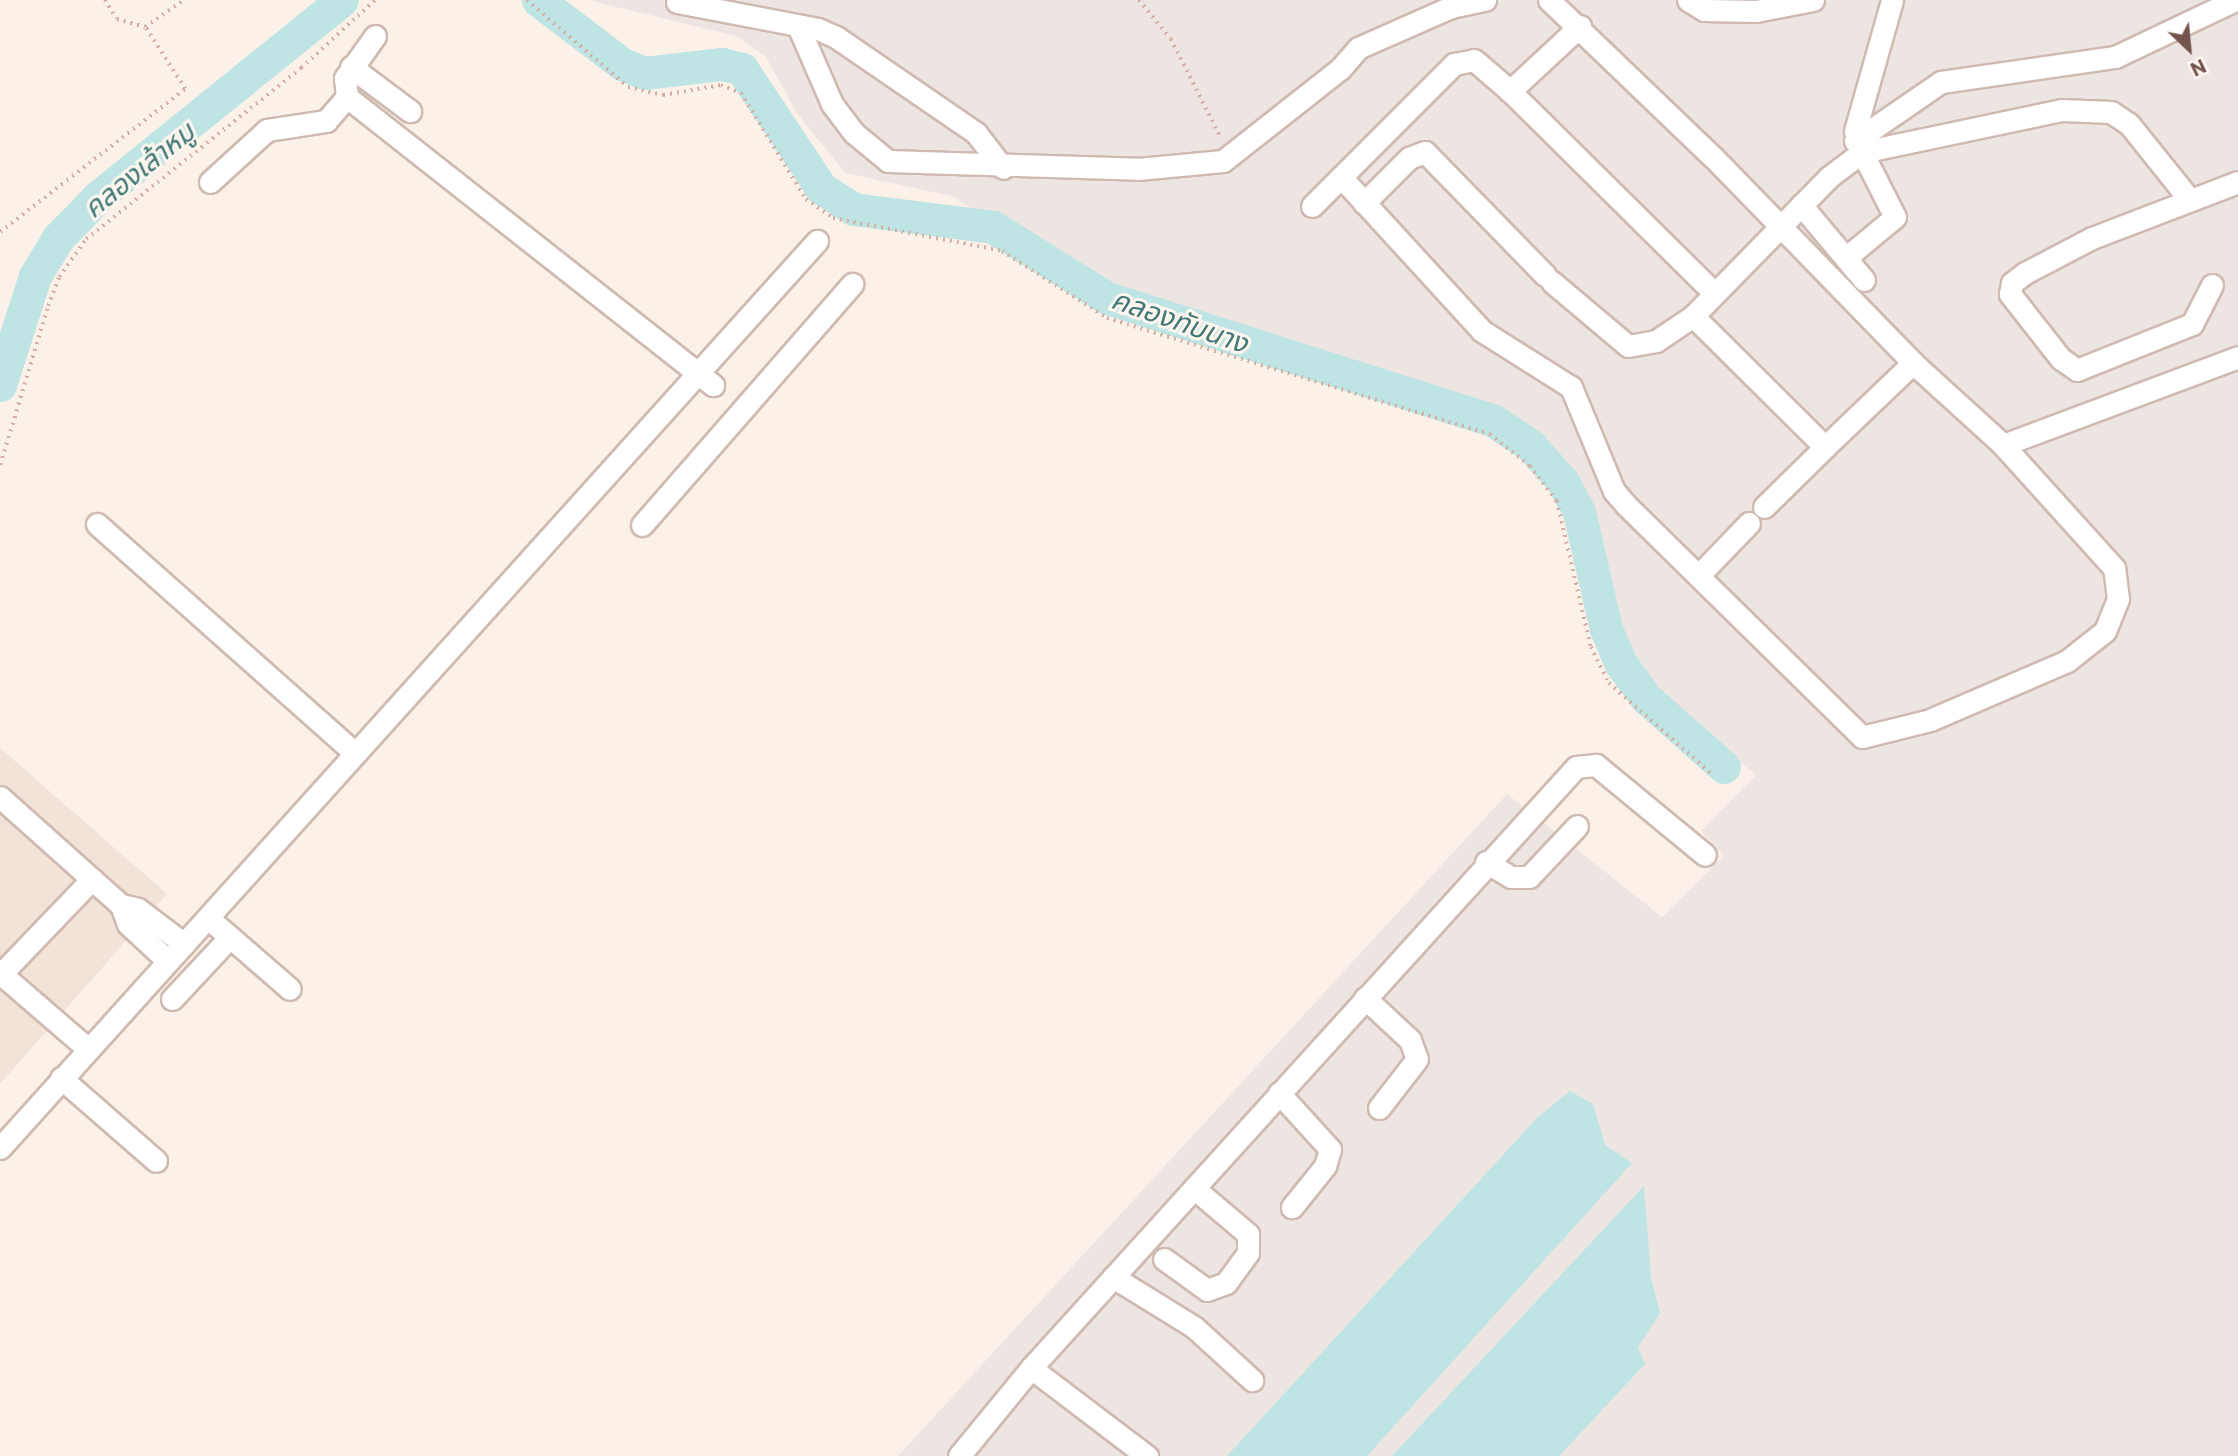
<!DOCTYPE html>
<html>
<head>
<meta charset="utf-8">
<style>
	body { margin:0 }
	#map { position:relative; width:2238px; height:1456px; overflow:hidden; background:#fbf1e9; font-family:Commissioner,"Noto Sans Thai",sans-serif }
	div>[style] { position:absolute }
	.residential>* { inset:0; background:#f2e2d7 }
	.industrial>* { inset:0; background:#ece5e2 }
	.water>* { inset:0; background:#bee4e3 }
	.river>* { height:33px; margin:-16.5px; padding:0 16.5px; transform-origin:16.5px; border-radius:16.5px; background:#bee4e3 }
	.path>* { height:3.5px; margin-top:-1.75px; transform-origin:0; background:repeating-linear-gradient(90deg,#d4b0a5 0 2px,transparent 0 7px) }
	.roads { filter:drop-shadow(2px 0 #cfbab2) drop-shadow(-2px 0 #cfbab2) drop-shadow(0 2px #cfbab2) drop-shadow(0 -2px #cfbab2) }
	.minor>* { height:21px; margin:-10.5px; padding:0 10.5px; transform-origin:10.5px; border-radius:10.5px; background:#fff }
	span { translate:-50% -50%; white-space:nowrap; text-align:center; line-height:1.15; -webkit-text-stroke:6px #fef6ef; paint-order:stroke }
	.water-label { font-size:28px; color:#427878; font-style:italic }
	.north { position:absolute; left:2154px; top:14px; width:70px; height:70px; -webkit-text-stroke:5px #fef6ef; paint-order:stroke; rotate:154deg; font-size:19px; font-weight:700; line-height:28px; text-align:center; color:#74554e }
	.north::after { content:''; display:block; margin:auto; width:24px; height:32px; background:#74554e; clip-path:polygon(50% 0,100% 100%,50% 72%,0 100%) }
</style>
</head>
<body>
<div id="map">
	<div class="residential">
		<div style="clip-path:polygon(0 748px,167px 894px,0 1084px)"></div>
	</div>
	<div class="industrial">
		<div style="clip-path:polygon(588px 0,2238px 0,2238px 1456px,898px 1456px,1507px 794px,1662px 917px,1724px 856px,1701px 831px,1756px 775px,1646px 684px,1629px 659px,1571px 485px,1548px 451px,1295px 343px,1079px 276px,952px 196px,845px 173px,797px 113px,766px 57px,736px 36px)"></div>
	</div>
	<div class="water">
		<div style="clip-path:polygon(1570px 1091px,1593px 1104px,1605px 1145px,1632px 1163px,1367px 1456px,1227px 1456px,1538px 1117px)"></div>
		<div style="clip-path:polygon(1644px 1186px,1651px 1278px,1660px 1313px,1638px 1347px,1645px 1364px,1559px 1456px,1392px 1456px)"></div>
	</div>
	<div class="river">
		<div style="left:538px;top:0;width:106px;rotate:37.3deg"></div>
		<div style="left:622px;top:64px;width:24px;rotate:22deg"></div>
		<div style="left:644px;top:73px;width:79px;rotate:-6.6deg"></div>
		<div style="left:722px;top:64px;width:21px;rotate:14deg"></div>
		<div style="left:742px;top:69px;width:143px;rotate:56.4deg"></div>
		<div style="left:821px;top:188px;width:38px;rotate:33deg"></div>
		<div style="left:853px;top:209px;width:141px;rotate:7.3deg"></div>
		<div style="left:993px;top:227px;width:134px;rotate:31.9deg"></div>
		<div style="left:1107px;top:298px;width:406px;rotate:17.6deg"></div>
		<div style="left:1494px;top:421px;width:45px;rotate:34deg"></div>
		<div style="left:1531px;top:446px;width:48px;rotate:48.4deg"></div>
		<div style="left:1563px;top:482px;width:34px;rotate:62deg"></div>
		<div style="left:1579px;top:512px;width:120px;rotate:77deg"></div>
		<div style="left:1606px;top:629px;width:38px;rotate:67deg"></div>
		<div style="left:1621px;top:664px;width:42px;rotate:53.7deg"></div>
		<div style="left:1646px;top:698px;width:104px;rotate:41.5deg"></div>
		<div style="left:0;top:385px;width:114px;rotate:-72.2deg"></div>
		<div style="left:35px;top:276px;width:44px;rotate:-58.8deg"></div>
		<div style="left:58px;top:238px;width:59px;rotate:-45.7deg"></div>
		<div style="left:99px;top:196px;width:312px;rotate:-38.9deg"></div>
	</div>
	<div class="path">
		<div style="left:105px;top:0;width:22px;rotate:58deg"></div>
		<div style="left:117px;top:19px;width:29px;rotate:16deg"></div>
		<div style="left:145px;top:27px;width:47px;rotate:-34.7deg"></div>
		<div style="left:527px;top:0;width:133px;rotate:40.7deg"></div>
		<div style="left:628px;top:87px;width:36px;rotate:13deg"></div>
		<div style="left:663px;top:95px;width:59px;rotate:-9.8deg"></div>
		<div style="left:721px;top:85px;width:22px;rotate:22deg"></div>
		<div style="left:741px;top:93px;width:124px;rotate:58.5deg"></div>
		<div style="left:806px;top:199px;width:33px;rotate:35deg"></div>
		<div style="left:833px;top:218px;width:172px;rotate:11deg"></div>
		<div style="left:1002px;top:251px;width:125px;rotate:32.5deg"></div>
		<div style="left:1107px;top:318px;width:400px;rotate:16.9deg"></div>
		<div style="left:1490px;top:434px;width:51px;rotate:38.7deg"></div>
		<div style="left:1530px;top:466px;width:44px;rotate:52.4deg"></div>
		<div style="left:1557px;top:501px;width:150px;rotate:76.9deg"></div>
		<div style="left:1591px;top:647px;width:40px;rotate:63.4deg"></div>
		<div style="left:1609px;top:683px;width:140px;rotate:41.5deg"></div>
		<div style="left:1139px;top:0;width:50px;rotate:50.6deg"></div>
		<div style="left:1171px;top:39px;width:111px;rotate:63.2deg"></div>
		<div style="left:0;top:232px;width:234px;rotate:-37.7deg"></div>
		<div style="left:185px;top:89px;width:74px;rotate:-122.8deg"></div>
		<div style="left:0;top:465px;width:166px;rotate:-73.2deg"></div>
		<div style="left:48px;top:306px;width:31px;rotate:-69deg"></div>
		<div style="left:59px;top:277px;width:47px;rotate:-54.6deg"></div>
		<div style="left:86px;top:239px;width:275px;rotate:-38.5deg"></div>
		<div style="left:301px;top:68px;width:100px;rotate:-42.6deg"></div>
	</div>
	<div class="roads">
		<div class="minor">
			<div style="left:1549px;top:0;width:227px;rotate:43.8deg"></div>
			<div style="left:1713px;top:157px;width:287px;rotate:45.8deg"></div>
			<div style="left:1913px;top:363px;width:122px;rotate:42.3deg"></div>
			<div style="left:2003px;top:445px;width:251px;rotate:-20.5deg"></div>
			<div style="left:1688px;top:0;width:19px;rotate:32deg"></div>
			<div style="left:1704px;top:10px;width:52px;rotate:1.1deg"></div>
			<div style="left:1756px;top:11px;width:58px;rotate:-10.9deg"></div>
			<div style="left:677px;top:2px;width:144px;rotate:10.8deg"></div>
			<div style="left:818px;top:29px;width:20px;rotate:24deg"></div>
			<div style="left:836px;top:37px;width:170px;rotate:34.4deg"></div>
			<div style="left:976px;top:133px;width:44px;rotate:52.4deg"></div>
			<div style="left:1580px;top:26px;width:96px;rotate:137.1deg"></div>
			<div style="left:1510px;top:91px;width:287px;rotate:44.7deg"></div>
			<div style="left:799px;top:28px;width:83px;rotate:66.5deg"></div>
			<div style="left:832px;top:104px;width:36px;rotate:53deg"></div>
			<div style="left:854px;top:133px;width:44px;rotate:39.5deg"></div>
			<div style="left:888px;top:161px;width:250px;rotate:1.8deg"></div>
			<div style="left:1138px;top:169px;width:85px;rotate:-5.4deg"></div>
			<div style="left:1223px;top:161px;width:149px;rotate:-38.2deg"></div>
			<div style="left:1340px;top:69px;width:28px;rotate:-49deg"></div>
			<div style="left:1358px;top:48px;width:102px;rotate:-23.8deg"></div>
			<div style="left:1451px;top:7px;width:35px;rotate:-12deg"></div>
			<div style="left:375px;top:36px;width:52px;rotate:125.5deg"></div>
			<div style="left:345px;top:78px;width:19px;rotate:84deg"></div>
			<div style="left:347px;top:97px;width:466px;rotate:38.2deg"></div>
			<div style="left:351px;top:67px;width:74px;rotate:36.7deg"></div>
			<div style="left:1855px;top:141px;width:104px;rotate:-34.5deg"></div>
			<div style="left:1941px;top:82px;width:176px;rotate:-8.2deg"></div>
			<div style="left:2115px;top:57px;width:133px;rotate:-25.4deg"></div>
			<div style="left:1341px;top:177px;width:209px;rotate:47.5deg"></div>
			<div style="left:1482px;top:331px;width:105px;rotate:32.2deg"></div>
			<div style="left:1571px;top:387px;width:113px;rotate:67.5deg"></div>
			<div style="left:1614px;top:491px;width:18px;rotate:49deg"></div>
			<div style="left:1626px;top:505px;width:331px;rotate:44.5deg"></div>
			<div style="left:1862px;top:737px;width:70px;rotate:-14deg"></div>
			<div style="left:1930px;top:720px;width:149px;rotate:-23.3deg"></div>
			<div style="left:2067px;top:661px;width:48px;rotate:-38.3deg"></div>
			<div style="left:2105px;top:631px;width:35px;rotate:-68deg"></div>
			<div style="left:2118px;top:599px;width:31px;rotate:-97deg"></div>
			<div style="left:2114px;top:568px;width:166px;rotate:-132.1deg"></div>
			<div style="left:210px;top:182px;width:77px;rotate:-42.4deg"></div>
			<div style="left:267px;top:130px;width:60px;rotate:-8.7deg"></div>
			<div style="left:326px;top:121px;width:32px;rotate:-49deg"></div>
			<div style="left:1364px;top:203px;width:64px;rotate:-45deg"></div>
			<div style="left:1409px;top:158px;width:17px;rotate:-21deg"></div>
			<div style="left:1425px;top:152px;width:172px;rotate:45.7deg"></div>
			<div style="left:1801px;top:205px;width:98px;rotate:50deg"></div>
			<div style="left:1312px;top:206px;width:201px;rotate:-45deg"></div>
			<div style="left:1454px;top:64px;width:20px;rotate:-11deg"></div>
			<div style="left:1474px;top:60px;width:48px;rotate:40.7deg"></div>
			<div style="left:1848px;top:256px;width:61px;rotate:-39.7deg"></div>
			<div style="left:1895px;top:217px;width:73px;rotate:-116.9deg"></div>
			<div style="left:1862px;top:152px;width:204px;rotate:-11.9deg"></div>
			<div style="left:2062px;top:110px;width:49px;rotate:2.3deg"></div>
			<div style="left:2111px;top:112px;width:22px;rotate:34deg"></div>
			<div style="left:2129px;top:124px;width:96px;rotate:51.3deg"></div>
			<div style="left:1552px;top:282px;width:99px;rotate:40.1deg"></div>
			<div style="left:1628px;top:346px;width:28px;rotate:-10deg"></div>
			<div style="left:1656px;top:341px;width:45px;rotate:-34deg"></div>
			<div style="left:1693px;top:316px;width:186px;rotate:44.8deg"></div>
			<div style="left:1825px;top:447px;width:122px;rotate:-43.7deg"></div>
			<div style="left:2212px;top:285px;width:44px;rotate:117.1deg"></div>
			<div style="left:2192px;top:324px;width:124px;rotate:158.2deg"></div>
			<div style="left:2077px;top:370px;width:19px;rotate:-145deg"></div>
			<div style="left:2061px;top:359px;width:83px;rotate:-128.1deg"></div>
			<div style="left:2010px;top:294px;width:11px;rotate:-80deg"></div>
			<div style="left:2012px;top:283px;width:16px;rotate:-38deg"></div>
			<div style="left:2025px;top:273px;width:76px;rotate:-27.6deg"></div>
			<div style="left:2092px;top:238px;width:156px;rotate:-21deg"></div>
			<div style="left:1693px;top:316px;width:194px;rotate:-45.6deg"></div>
			<div style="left:1829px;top:177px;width:41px;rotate:-37.1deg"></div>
			<div style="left:1862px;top:152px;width:22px;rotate:-108deg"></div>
			<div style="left:1855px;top:131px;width:136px;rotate:-74.2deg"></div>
			<div style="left:1764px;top:507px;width:86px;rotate:-44.5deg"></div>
			<div style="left:97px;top:524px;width:345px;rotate:41.6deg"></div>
			<div style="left:642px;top:525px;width:320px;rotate:-48.9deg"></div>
			<div style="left:1699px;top:575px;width:72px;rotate:-46.1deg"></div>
			<div style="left:0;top:797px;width:162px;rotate:41.8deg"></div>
			<div style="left:121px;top:905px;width:17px;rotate:13deg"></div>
			<div style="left:138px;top:909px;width:58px;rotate:37.3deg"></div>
			<div style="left:1486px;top:862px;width:29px;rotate:31deg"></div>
			<div style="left:1511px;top:877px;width:18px"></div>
			<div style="left:1529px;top:877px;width:70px;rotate:-46.7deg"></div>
			<div style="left:121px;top:905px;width:20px;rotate:70deg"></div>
			<div style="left:128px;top:924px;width:54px;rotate:42.8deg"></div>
			<div style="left:208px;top:918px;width:108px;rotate:40.9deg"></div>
			<div style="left:0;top:973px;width:116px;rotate:40.8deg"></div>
			<div style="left:0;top:975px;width:133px;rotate:-46.2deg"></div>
			<div style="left:1365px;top:998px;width:62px;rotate:43deg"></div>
			<div style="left:1410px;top:1040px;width:20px;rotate:70deg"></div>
			<div style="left:1417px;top:1059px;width:62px;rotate:127.8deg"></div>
			<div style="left:172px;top:999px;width:85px;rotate:-46.9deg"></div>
			<div style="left:61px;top:1078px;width:126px;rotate:41.1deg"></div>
			<div style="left:1279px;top:1093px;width:76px;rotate:47.7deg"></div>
			<div style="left:1330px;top:1149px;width:18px;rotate:106deg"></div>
			<div style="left:1325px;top:1166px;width:53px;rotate:128.8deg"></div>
			<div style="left:0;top:1148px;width:1221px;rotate:-47.99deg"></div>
			<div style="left:1164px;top:1259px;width:53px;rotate:35.8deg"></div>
			<div style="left:1207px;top:1290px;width:20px;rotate:-20deg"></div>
			<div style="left:1226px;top:1283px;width:37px;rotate:-54deg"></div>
			<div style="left:1248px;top:1253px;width:19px;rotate:-90deg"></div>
			<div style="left:1248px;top:1234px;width:70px;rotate:-139.7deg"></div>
			<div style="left:1113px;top:1277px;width:95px;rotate:31.7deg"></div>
			<div style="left:1194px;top:1327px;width:79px;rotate:42.4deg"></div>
			<div style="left:1031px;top:1368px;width:146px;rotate:37.2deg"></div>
			<div style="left:959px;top:1456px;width:114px;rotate:-50.7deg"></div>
			<div style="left:1031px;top:1368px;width:811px;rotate:-47.8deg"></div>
			<div style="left:1576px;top:767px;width:20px;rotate:-6deg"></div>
			<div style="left:1596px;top:765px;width:141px;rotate:39.5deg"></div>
		</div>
	</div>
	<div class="water-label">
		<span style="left:138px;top:169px;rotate:-39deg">คลองเล้าหมู</span>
		<span style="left:1180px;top:320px;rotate:19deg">คลองทับนาง</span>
	</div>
	<div class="north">N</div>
</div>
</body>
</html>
